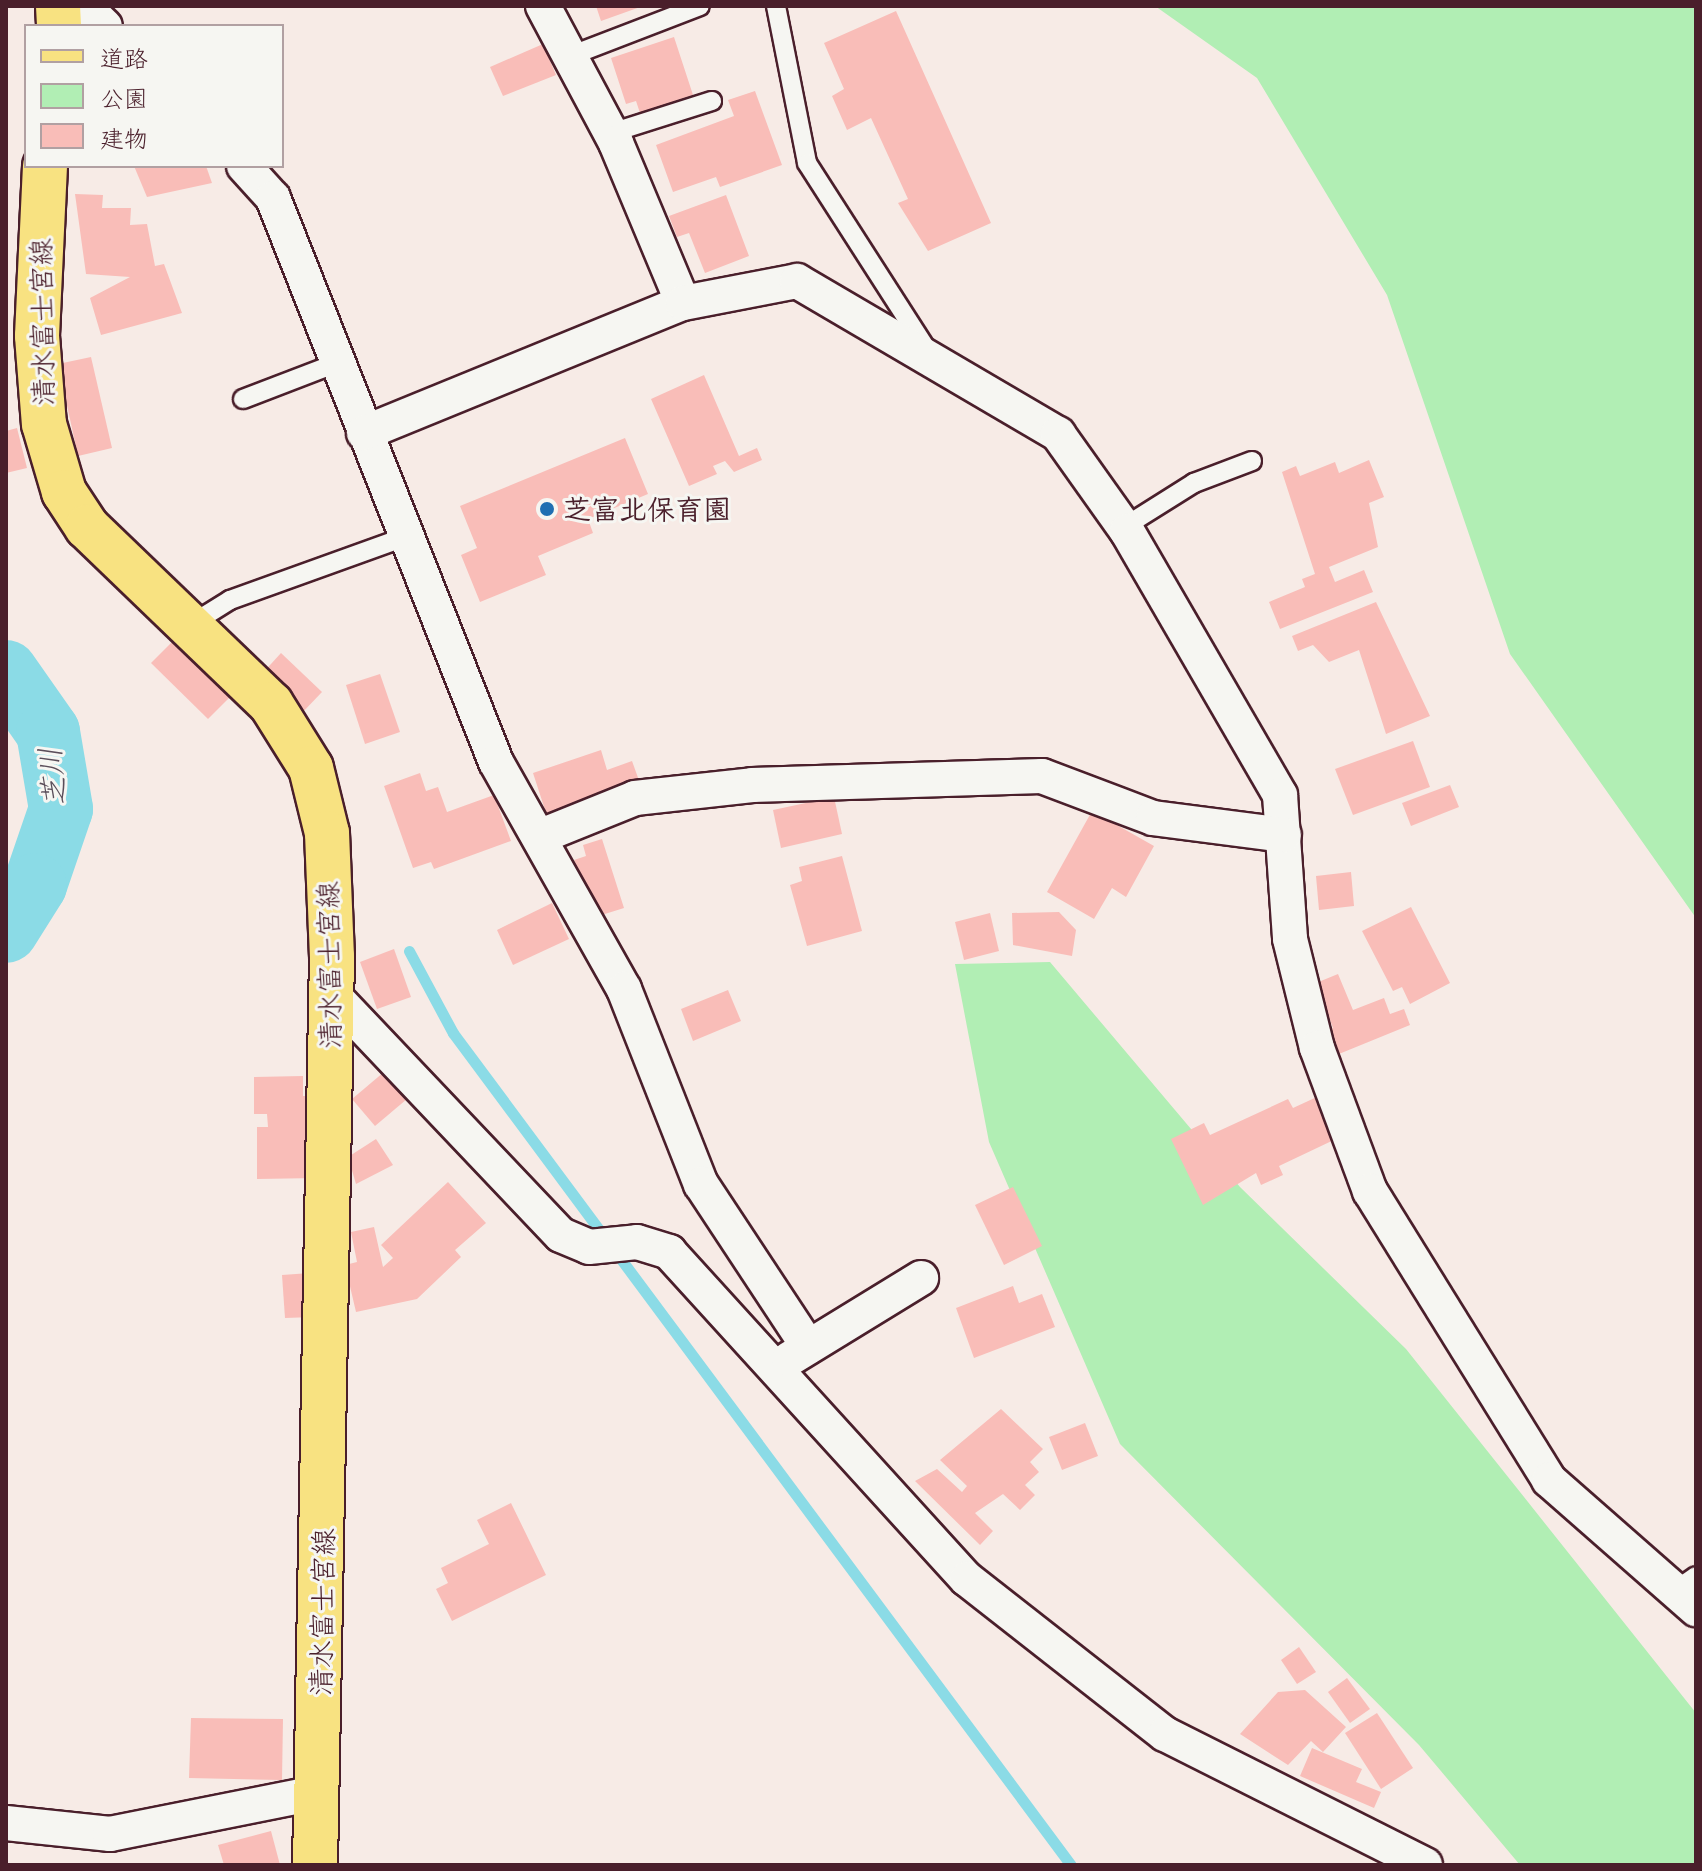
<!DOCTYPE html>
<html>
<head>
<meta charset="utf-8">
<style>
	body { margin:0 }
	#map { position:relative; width:1702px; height:1871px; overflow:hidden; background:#f7ebe6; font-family:Itim,"Klee One",sans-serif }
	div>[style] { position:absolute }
	.green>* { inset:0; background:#b1eeb4 }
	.stream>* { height:11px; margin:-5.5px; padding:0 5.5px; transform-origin:5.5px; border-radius:5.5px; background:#8bdbe6 }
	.river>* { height:64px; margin:-32px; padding:0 32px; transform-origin:32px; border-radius:32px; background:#8bdbe6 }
	.building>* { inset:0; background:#f9bdb8 }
	.roads { filter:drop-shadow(2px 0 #4a1f2b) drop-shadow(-2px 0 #4a1f2b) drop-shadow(0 2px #4a1f2b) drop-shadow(0 -2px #4a1f2b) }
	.service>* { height:18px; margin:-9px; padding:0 9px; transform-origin:9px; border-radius:9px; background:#f6f6f2 }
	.minor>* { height:34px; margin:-17px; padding:0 17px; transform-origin:17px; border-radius:17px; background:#f6f6f2 }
	.primary>* { height:44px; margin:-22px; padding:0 22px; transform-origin:22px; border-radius:22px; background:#f8e281 }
	.dots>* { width:22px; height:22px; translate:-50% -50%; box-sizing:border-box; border:4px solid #f6f6f2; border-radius:50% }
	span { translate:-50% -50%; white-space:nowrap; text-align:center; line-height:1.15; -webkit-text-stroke:6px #f6f6f2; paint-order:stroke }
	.street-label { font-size:28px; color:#4a1f2b }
	.poi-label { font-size:28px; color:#4a1f2b; font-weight:700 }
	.left { translate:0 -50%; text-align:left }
	.water-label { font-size:30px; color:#5a4e5a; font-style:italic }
	.frame { position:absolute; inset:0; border:8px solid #4a1f2b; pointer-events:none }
	.legend { position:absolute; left:24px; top:24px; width:260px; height:144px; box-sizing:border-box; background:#f6f6f2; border:2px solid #b1a0a2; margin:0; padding:10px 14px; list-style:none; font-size:24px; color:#4a1f2b }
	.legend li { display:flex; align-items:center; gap:16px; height:40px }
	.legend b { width:40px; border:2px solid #b1a0a2 }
</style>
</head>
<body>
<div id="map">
	<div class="green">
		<div style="clip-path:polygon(1155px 6px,1696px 6px,1696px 918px,1510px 654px,1387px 295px,1257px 78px)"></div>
		<div style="clip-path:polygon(1050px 962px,1240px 1187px,1406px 1349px,1696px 1713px,1696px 1865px,1520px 1865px,1419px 1745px,1120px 1444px,989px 1142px,955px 964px)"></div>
	</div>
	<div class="stream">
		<div style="left:409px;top:951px;width:93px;rotate:61.8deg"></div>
		<div style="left:453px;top:1033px;width:1036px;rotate:53.4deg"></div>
	</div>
	<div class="river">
		<div style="left:6px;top:672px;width:73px;rotate:55deg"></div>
		<div style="left:48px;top:732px;width:78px;rotate:80.4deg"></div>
		<div style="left:61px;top:809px;width:80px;rotate:108.9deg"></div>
		<div style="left:35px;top:885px;width:54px;rotate:122.2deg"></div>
	</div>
	<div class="building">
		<div style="clip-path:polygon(596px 6px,643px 6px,601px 21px)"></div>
		<div style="clip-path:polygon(896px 11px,991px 223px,928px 251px,898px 203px,908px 199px,871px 118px,847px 130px,832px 96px,844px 89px,824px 43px)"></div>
		<div style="clip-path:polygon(674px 37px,693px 95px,640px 113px,636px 101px,626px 104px,611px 58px)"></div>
		<div style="clip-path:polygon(543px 44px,556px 75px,503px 96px,490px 67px)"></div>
		<div style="clip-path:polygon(755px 91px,782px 165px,720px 187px,716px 177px,673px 192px,656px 145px,734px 116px,728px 100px)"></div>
		<div style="clip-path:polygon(134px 166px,206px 166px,212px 183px,147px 197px)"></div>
		<div style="clip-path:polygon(75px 194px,103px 195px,102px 208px,131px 208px,130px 225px,147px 224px,155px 266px,164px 264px,182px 313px,101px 335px,90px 298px,130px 277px,86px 274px)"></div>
		<div style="clip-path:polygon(726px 195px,749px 256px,705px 273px,689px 233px,677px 237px,669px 216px)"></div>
		<div style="clip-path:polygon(91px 357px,112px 448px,78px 456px,58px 364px)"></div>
		<div style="clip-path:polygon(704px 375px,739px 456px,757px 448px,762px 460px,734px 472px,725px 461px,713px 466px,717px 474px,689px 486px,651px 399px)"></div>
		<div style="clip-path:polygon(17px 428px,27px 468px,6px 473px,6px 431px)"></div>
		<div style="clip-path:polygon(625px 438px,648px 494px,588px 519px,593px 533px,538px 556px,546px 575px,480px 602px,461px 555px,477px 548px,460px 506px)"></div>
		<div style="clip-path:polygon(1369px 460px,1384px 497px,1369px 503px,1378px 547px,1329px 567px,1335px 582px,1364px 570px,1373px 592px,1280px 629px,1269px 602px,1305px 587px,1302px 579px,1315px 574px,1282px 472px,1296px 466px,1300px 476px,1335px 462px,1339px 473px)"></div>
		<div style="clip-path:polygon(1376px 602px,1430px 716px,1386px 734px,1359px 650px,1329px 662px,1313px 645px,1298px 651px,1292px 636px)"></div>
		<div style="clip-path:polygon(175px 639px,232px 695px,208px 719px,151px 663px)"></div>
		<div style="clip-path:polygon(281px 653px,322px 692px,301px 714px,260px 676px)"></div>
		<div style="clip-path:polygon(380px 674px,400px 732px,365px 744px,346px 685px)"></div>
		<div style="clip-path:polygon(1413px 741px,1430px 787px,1353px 815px,1335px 769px)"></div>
		<div style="clip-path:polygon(601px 750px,607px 770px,632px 761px,641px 786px,548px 819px,533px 773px)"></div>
		<div style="clip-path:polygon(420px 773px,426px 791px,438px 787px,447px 812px,494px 795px,511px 841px,434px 869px,431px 862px,413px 868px,384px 786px)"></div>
		<div style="clip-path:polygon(1450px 785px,1459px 807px,1411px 826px,1402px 803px)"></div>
		<div style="clip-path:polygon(834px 797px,842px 834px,781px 848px,773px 810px)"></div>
		<div style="clip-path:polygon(1092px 811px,1154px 846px,1126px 897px,1112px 888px,1094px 919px,1047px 892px)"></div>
		<div style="clip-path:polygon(602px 839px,624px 908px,592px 918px,574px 860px,586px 856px,583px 845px)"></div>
		<div style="clip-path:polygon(842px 856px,862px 931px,807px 946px,790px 885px,802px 881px,799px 867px)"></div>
		<div style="clip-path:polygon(1351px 872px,1354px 906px,1319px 910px,1316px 876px)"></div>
		<div style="clip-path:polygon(552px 903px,569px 939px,513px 965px,497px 930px)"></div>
		<div style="clip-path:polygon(1411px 907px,1450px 983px,1410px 1004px,1402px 987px,1393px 991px,1362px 931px)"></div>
		<div style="clip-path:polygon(1059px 912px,1076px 930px,1072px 956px,1013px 945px,1012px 913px)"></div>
		<div style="clip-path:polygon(990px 913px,999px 951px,964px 960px,955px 922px)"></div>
		<div style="clip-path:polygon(394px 949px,411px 997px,377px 1009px,360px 962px)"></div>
		<div style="clip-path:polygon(1338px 974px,1353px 1010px,1384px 998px,1390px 1014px,1404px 1009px,1410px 1025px,1334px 1056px,1324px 1032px,1333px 1028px,1316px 983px)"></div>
		<div style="clip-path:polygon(728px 990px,741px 1021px,693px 1041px,681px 1009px)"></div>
		<div style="clip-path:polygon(384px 1072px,407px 1099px,375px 1126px,352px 1099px)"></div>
		<div style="clip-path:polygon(303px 1076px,303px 1096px,317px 1096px,318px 1178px,257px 1179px,257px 1127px,268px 1127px,267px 1114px,254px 1114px,254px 1077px)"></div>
		<div style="clip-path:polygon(1319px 1096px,1338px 1138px,1279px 1166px,1283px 1175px,1261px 1185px,1256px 1173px,1203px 1205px,1171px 1139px,1204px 1123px,1210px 1135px,1288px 1099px,1293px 1108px)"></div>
		<div style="clip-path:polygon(376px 1139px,393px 1165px,356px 1184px,348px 1157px)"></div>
		<div style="clip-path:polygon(448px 1182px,486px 1223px,455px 1250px,461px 1257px,417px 1299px,356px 1312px,345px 1265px,357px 1262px,351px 1232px,374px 1227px,383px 1267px,393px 1258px,381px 1245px)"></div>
		<div style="clip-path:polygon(1013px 1187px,1042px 1246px,1004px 1265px,975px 1205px)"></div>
		<div style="clip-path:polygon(310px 1273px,313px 1317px,285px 1318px,282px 1275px)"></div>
		<div style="clip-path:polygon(1013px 1286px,1019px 1303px,1042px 1294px,1055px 1327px,974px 1358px,956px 1308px)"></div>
		<div style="clip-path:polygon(1001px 1409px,1043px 1449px,1030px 1462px,1039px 1472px,1025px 1485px,1035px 1495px,1020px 1510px,1003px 1494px,975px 1513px,993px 1531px,980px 1545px,915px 1481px,937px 1469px,962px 1492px,967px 1486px,940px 1460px)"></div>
		<div style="clip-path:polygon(1085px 1423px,1098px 1456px,1062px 1470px,1049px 1437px)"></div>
		<div style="clip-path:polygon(511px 1503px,546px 1575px,452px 1621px,436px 1589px,448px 1583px,441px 1568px,489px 1544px,477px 1520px)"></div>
		<div style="clip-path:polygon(1299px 1647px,1316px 1672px,1297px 1684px,1281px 1660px)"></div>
		<div style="clip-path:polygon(1347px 1678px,1370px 1709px,1350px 1723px,1328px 1692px)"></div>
		<div style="clip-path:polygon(1305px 1690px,1346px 1727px,1323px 1752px,1311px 1741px,1288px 1765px,1240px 1734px,1278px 1692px)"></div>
		<div style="clip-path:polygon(1377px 1713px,1413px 1768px,1381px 1789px,1345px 1733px)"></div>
		<div style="clip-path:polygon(191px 1718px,283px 1719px,282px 1780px,189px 1778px)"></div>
		<div style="clip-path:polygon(1312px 1748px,1362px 1769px,1356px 1782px,1381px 1792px,1374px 1808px,1300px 1776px)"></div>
		<div style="clip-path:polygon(271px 1831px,280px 1865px,224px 1865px,218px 1845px)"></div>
	</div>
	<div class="roads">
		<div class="service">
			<div style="left:776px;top:6px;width:160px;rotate:78.8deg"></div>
			<div style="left:807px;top:163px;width:222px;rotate:57.3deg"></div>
			<div style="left:570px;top:56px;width:139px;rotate:-21deg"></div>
			<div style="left:611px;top:133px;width:106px;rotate:-17.6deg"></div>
			<div style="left:243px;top:399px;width:101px;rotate:-21deg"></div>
			<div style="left:1124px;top:527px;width:83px;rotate:-32.2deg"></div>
			<div style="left:1194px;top:483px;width:62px;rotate:-20.8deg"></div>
			<div style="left:190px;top:625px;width:47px;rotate:-32deg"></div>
			<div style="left:230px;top:600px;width:186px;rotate:-19.8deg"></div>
			<div style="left:1676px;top:1590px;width:24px;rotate:-35deg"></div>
		</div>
		<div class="minor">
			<div style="left:84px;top:6px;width:29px;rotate:44deg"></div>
			<div style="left:543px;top:6px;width:155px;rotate:61.9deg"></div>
			<div style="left:616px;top:143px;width:173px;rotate:67.3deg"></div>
			<div style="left:244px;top:166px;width:43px;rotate:47.8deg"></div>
			<div style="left:273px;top:198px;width:606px;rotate:68.43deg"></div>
			<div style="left:496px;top:762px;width:261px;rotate:60.6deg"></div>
			<div style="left:624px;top:989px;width:210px;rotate:68.5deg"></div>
			<div style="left:701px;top:1184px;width:194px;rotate:56.6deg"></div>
			<div style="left:364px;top:433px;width:344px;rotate:-22.2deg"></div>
			<div style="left:683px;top:303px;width:116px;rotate:-10.9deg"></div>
			<div style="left:797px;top:281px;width:303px;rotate:30.4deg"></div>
			<div style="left:1058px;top:434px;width:119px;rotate:54.6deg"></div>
			<div style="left:1127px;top:531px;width:305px;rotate:59.9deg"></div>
			<div style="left:1280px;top:795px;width:144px;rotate:86deg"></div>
			<div style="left:1290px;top:939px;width:112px;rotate:76.1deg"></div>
			<div style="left:1317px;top:1048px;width:153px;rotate:69.7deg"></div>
			<div style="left:1370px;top:1191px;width:340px;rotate:58.2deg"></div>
			<div style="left:1549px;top:1480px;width:196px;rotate:41.3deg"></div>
			<div style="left:541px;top:836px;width:101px;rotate:-22deg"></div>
			<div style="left:635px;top:798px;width:118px;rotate:-6.3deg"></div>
			<div style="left:752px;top:785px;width:290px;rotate:-1.8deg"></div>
			<div style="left:1042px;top:776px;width:119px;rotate:20.7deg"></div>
			<div style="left:1153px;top:818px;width:132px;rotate:7.4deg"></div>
			<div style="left:332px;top:994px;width:332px;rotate:46.5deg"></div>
			<div style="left:561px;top:1235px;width:30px;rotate:23deg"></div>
			<div style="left:589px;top:1247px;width:48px;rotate:-5.9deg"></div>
			<div style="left:637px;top:1242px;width:34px;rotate:17deg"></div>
			<div style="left:669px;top:1252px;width:442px;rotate:47.7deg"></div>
			<div style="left:967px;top:1579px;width:251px;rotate:38.1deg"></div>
			<div style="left:1165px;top:1734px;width:291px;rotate:26.7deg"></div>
			<div style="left:789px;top:1359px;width:155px;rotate:-31.5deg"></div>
			<div style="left:6px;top:1823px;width:105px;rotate:6deg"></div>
			<div style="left:110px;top:1834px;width:214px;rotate:-11.3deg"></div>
		</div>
		<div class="primary">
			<div style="left:58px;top:6px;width:20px;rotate:87deg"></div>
			<div style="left:45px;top:166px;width:170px;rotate:92.7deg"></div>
			<div style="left:37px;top:336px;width:88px;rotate:85.5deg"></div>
			<div style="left:44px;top:424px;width:71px;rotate:73.6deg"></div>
			<div style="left:64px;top:492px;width:42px;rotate:56.7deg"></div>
			<div style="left:87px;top:527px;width:255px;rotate:43.9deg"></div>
			<div style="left:271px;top:704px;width:75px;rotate:58deg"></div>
			<div style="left:311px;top:768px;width:67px;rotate:76.2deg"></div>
			<div style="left:327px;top:833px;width:123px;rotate:87.7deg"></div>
			<div style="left:332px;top:956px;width:909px;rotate:91.07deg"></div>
		</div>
	</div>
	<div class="dots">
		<div style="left:547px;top:509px;background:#1f6fb2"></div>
	</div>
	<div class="street-label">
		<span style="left:42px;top:322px;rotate:-91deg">清水富士宮線</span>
		<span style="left:329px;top:965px;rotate:-91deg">清水富士宮線</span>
		<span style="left:322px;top:1612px;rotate:-89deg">清水富士宮線</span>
	</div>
	<div class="poi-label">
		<span class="left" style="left:563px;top:509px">芝富北保育園</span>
	</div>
	<div class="water-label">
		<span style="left:53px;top:777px;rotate:-96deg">芝川</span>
	</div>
	<div class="frame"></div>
	<ul class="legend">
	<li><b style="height:10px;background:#f8e281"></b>道路</li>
	<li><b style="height:22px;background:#b1eeb4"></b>公園</li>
	<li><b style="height:22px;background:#f9bdb8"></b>建物</li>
	</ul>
</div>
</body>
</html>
